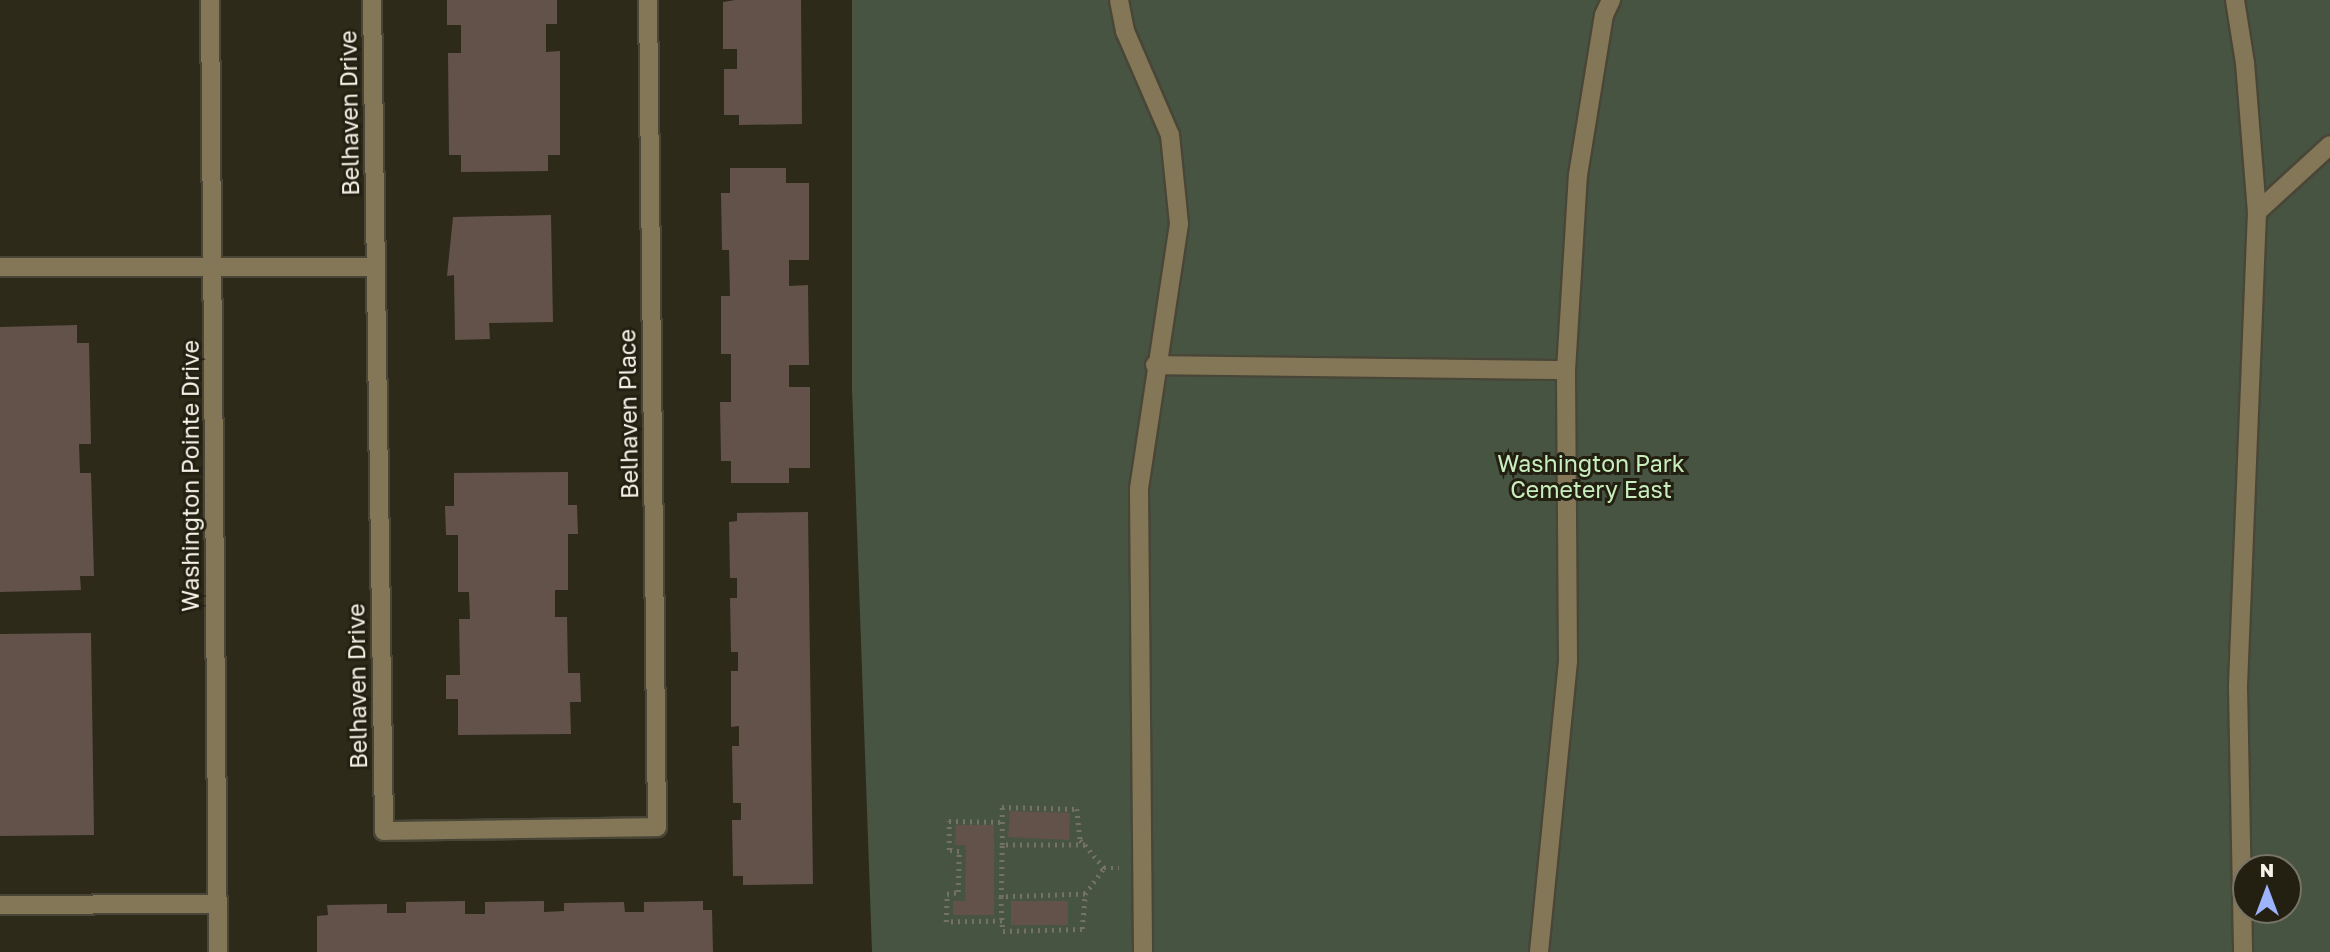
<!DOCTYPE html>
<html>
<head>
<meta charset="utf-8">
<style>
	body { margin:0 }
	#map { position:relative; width:2330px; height:952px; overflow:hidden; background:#2d2a1a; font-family:"Golos Text",sans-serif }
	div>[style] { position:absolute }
	.green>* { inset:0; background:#475442 }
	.building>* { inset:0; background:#63524a }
	.path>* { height:4.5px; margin-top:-2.25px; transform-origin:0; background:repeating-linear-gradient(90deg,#747264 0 2px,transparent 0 7px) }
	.roads { filter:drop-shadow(2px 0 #494637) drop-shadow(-2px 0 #494637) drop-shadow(0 2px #494637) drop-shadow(0 -2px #494637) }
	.minor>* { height:18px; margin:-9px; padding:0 9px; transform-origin:9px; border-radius:9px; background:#837757 }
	span { translate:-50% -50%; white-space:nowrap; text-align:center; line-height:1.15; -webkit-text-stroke:6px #232011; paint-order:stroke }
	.street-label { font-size:23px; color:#f5f3e9 }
	.park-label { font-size:23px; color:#c9eebe }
	.north { position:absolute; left:2232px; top:854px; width:70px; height:70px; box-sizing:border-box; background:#232011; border:2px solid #777467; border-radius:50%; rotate:0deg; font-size:19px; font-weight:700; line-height:28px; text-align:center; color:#f5f3e9 }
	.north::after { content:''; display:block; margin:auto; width:24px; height:32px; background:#9eb3fd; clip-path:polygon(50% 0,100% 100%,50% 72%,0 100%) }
</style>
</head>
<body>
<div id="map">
	<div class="green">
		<div style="clip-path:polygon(evenodd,852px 0,2330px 0,2330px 952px,872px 952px,852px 389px,852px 0,2246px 868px,2288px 868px,2288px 910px,2246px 910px,2246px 868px)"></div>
	</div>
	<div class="building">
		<div style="clip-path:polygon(447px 0,557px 0,557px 24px,546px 24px,546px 52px,560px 51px,560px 155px,548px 155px,548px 171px,461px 172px,461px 155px,449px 155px,448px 53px,461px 53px,461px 25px,447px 25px)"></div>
		<div style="clip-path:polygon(735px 0,801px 0,802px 124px,739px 125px,739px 115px,724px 115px,724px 69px,737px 69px,737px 49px,723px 49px,723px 2px)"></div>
		<div style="clip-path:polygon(730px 168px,786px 168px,786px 183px,809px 183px,809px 260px,789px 260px,789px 286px,808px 285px,809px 365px,789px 365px,789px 387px,810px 387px,810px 468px,789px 468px,789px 483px,731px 483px,731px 461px,721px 461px,720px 402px,731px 402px,731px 354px,721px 354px,721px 296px,730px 296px,729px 250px,722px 250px,721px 193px,730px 193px)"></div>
		<div style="clip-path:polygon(551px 215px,553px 322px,489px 323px,490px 339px,455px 340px,454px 275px,447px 276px,453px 217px)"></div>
		<div style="clip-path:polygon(77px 325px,77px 343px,89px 343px,91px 444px,79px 444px,80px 473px,91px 473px,94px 576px,80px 576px,81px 590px,0 592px,0 327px)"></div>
		<div style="clip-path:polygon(568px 472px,568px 505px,577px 505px,578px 534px,568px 534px,568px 590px,555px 590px,555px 617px,567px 617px,568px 673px,580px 673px,581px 702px,570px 702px,571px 734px,458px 735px,458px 699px,446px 699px,446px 675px,460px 675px,459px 619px,470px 619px,469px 592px,458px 592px,458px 535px,446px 535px,445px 506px,454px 506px,454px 473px)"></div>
		<div style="clip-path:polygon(808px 512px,813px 884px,743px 885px,743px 876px,733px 876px,732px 820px,741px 820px,741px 803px,733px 803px,732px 746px,739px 746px,739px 726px,731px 727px,731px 671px,738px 671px,738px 652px,731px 652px,730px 598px,737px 598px,737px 578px,730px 578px,729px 522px,737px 521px,737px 513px)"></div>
		<div style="clip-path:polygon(91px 633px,94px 835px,0 836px,0 634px)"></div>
		<div style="clip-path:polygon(1010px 811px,1070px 813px,1069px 840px,1008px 837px)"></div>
		<div style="clip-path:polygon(956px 825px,994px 825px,994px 915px,953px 915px,953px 901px,965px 901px,966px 845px,955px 845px)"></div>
		<div style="clip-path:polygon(465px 901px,465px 914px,485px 914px,485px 902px,544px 901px,544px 912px,564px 911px,564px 903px,624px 902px,625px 912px,644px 912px,644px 902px,703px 901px,703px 910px,712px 910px,713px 952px,317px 952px,317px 916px,328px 915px,327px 905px,387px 904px,387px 913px,406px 913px,406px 902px)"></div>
		<div style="clip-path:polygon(1011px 901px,1068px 901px,1068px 925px,1011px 925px)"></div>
	</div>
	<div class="path">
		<div style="left:1085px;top:845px;width:83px;rotate:180deg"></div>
		<div style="left:1002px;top:845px;width:38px;rotate:-90deg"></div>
		<div style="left:1002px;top:807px;width:75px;rotate:1.5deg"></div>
		<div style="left:1077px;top:809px;width:31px;rotate:84deg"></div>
		<div style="left:1080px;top:840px;width:7px;rotate:45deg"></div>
		<div style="left:1085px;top:845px;width:30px;rotate:50deg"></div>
		<div style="left:1085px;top:894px;width:84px;rotate:178deg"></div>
		<div style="left:1001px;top:897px;width:34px;rotate:87deg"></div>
		<div style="left:1003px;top:931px;width:79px;rotate:-1.5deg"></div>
		<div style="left:1082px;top:929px;width:35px;rotate:-85deg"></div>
		<div style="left:1085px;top:894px;width:32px;rotate:-54deg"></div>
		<div style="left:1104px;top:868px;width:15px"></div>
		<div style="left:1001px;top:897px;width:52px;rotate:-88.9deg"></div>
		<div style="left:1002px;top:921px;width:56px;rotate:179deg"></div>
		<div style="left:946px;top:922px;width:28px;rotate:-88deg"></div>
		<div style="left:947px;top:894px;width:11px;rotate:-10deg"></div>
		<div style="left:958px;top:892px;width:40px;rotate:-88.6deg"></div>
		<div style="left:959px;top:852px;width:10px;rotate:-169deg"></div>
		<div style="left:949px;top:850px;width:29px;rotate:-90deg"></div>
		<div style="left:949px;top:821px;width:53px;rotate:1.1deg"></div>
	</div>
	<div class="roads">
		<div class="minor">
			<div style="left:210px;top:0;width:952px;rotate:89.52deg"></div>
			<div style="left:372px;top:0;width:831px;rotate:89.17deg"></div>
			<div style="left:384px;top:831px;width:273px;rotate:-0.8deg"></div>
			<div style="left:657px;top:827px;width:827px;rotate:-90.62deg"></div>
			<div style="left:1119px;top:0;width:32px;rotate:79deg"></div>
			<div style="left:1125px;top:31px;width:113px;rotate:66.6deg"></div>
			<div style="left:1170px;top:135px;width:89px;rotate:84.2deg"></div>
			<div style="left:1179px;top:224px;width:268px;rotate:98.6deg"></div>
			<div style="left:1139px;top:489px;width:463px;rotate:89.5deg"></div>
			<div style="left:2235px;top:0;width:64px;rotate:81deg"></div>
			<div style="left:2245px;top:63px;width:149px;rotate:85.4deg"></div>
			<div style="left:2257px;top:212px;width:475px;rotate:92.3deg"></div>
			<div style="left:2238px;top:687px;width:265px;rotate:88.9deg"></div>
			<div style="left:2257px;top:212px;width:99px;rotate:-42.5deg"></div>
			<div style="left:0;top:267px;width:376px"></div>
			<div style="left:1155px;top:365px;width:411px;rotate:0.7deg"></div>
			<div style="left:0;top:905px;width:218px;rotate:-0.3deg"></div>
			<div style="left:1539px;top:952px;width:292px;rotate:-84.3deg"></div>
			<div style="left:1568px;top:661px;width:291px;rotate:-90.4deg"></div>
			<div style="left:1566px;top:370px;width:195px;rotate:-86.5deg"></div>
			<div style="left:1578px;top:175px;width:162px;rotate:-80.8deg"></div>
			<div style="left:1604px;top:15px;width:17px;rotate:-65deg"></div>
		</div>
	</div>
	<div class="street-label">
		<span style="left:349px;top:113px;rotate:-91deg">Belhaven Drive</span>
		<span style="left:628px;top:414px;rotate:-91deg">Belhaven Place</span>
		<span style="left:190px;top:476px;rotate:-90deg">Washington Pointe Drive</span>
		<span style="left:357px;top:686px;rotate:-91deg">Belhaven Drive</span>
	</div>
	<div class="park-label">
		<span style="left:1591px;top:476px">Washington Park<br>Cemetery East</span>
	</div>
	<div class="north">N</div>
</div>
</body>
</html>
